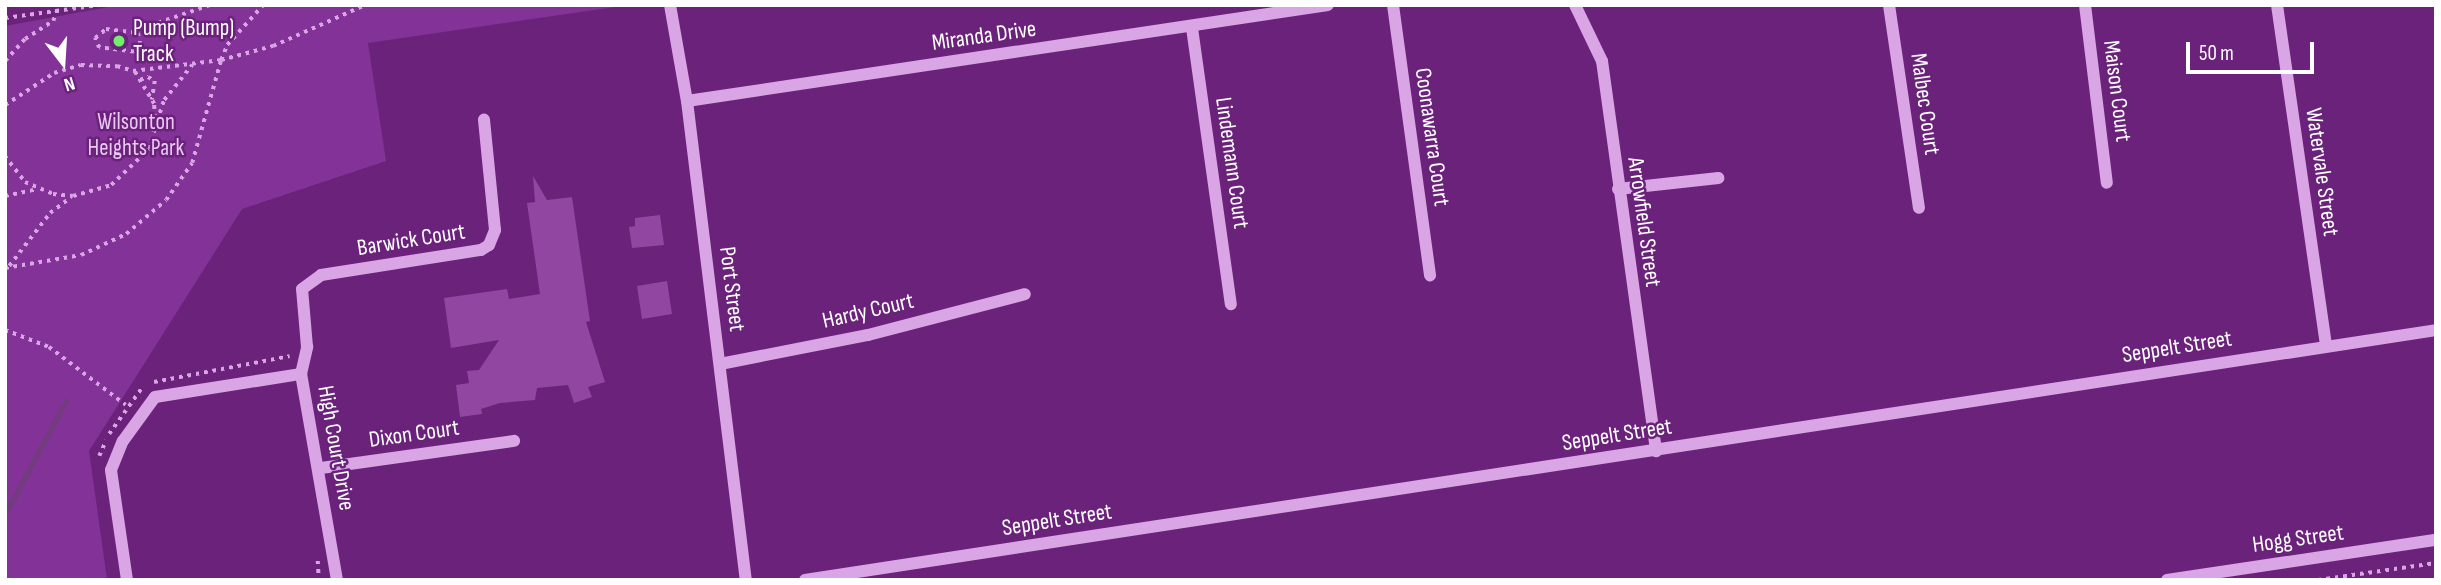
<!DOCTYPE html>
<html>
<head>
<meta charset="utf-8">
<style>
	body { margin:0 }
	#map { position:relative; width:2441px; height:585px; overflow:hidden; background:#6b227b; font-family:"Sofia Sans Condensed",sans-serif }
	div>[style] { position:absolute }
	.green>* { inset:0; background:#833297 }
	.stream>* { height:5px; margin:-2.5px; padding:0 2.5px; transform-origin:2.5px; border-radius:2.5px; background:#723c7e }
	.building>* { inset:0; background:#9146a2 }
	.path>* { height:3.5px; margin-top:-1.75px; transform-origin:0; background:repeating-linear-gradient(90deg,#d9a5e5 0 3.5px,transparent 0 8.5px) }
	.minor>* { height:12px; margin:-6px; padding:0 6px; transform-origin:6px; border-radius:6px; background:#d9a5e5 }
	.dots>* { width:19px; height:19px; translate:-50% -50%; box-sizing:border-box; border:4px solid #6b227b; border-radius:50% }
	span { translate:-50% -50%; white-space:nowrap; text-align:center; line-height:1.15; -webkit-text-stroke:5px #6b227b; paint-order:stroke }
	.poi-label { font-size:23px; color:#fff }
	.left { translate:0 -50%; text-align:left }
	.street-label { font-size:23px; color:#fff }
	.park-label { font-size:23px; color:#ebc8f4 }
	.frame { position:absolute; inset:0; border:7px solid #fff; pointer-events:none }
	.north { position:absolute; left:28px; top:28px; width:70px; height:70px; -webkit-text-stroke:5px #6b227b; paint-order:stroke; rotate:163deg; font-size:19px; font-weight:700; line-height:28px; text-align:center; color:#fff }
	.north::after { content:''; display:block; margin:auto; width:24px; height:32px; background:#fff; clip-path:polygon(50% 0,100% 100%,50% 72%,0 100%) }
	.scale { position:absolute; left:2186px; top:42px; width:128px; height:32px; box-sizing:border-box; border:4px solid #fff; border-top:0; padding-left:9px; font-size:21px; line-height:24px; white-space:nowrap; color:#fff; -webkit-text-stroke:5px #6b227b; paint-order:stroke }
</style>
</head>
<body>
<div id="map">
	<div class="green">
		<div style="clip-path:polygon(119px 5px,629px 5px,368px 43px,386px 161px,242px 209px,89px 451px,107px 579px,5px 580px,5px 26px)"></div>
	</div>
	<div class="stream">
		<div style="left:5px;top:514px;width:129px;rotate:-61.8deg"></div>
	</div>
	<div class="building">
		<div style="clip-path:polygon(533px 176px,547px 200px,572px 197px,590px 321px,586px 322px,605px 382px,588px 387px,592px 397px,574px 403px,568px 385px,537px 388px,535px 400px,500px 403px,481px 409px,482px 414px,460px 417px,456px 385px,469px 383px,467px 371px,479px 370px,499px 340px,451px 348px,444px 298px,507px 289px,509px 299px,540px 294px,527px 203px,535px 202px)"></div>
		<div style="clip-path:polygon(660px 215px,664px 245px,632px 248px,629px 227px,635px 226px,635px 218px)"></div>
		<div style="clip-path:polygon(667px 281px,672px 314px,642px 319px,637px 286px)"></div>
	</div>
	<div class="path">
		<div style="left:5px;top:18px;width:95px;rotate:-7.9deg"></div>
		<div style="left:106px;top:29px;width:32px;rotate:7deg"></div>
		<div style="left:138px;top:33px;width:14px;rotate:78deg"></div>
		<div style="left:141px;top:47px;width:9px;rotate:144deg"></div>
		<div style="left:134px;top:52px;width:35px;rotate:-173deg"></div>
		<div style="left:99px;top:48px;width:11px;rotate:-112deg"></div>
		<div style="left:95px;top:38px;width:14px;rotate:-39deg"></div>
		<div style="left:134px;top:31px;width:80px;rotate:-18.9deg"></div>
		<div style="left:5px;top:61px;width:30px;rotate:-48deg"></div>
		<div style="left:25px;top:39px;width:33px;rotate:-33deg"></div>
		<div style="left:53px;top:21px;width:12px;rotate:-70deg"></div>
		<div style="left:140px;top:80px;width:9px;rotate:-21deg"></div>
		<div style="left:148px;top:77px;width:8px;rotate:30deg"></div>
		<div style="left:155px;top:81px;width:19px;rotate:99deg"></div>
		<div style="left:5px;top:105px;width:59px;rotate:-33.1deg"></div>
		<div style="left:54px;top:73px;width:28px;rotate:-17deg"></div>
		<div style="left:81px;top:65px;width:36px;rotate:2deg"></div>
		<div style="left:117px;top:66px;width:17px;rotate:17deg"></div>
		<div style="left:133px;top:71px;width:89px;rotate:-7.1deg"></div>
		<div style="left:221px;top:60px;width:16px;rotate:-68deg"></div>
		<div style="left:227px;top:45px;width:54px;rotate:-48deg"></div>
		<div style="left:157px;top:121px;width:22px;rotate:-72deg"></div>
		<div style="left:164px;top:100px;width:45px;rotate:-51.3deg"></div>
		<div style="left:5px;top:156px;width:33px;rotate:52deg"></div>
		<div style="left:25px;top:182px;width:30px;rotate:23deg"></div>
		<div style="left:53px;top:194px;width:20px;rotate:6deg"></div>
		<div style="left:73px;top:196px;width:40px;rotate:-16deg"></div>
		<div style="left:111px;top:185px;width:52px;rotate:-43.5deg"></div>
		<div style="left:149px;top:149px;width:24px;rotate:-75deg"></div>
		<div style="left:155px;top:126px;width:22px;rotate:-93deg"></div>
		<div style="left:154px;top:104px;width:39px;rotate:-121deg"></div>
		<div style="left:5px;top:196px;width:33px;rotate:-12deg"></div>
		<div style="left:9px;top:266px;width:67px;rotate:-52.3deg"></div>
		<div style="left:50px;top:213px;width:26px;rotate:-37deg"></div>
		<div style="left:5px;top:268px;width:77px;rotate:-9.7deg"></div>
		<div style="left:81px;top:255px;width:50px;rotate:-25deg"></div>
		<div style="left:126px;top:234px;width:52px;rotate:-40.4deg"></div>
		<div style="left:166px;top:200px;width:45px;rotate:-54.9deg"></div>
		<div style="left:192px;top:163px;width:107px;rotate:-74.3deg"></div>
		<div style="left:221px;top:60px;width:54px;rotate:-15.1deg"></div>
		<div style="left:273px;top:46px;width:101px;rotate:-24deg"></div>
		<div style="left:5px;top:330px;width:47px;rotate:21.1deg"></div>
		<div style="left:49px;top:347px;width:96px;rotate:37deg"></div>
		<div style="left:154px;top:382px;width:138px;rotate:-10.8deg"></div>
		<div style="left:109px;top:434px;width:55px;rotate:-54.6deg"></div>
		<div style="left:99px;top:456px;width:17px;rotate:-66deg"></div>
		<div style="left:318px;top:561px;width:19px;rotate:87deg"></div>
		<div style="left:2318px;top:580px;width:119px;rotate:-8.2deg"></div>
	</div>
	<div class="minor">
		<div style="left:670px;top:5px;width:97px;rotate:80deg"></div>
		<div style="left:687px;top:101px;width:483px;rotate:83deg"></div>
		<div style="left:1393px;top:5px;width:273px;rotate:82.2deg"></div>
		<div style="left:1575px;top:5px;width:62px;rotate:64.3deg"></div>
		<div style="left:1602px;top:61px;width:394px;rotate:82.1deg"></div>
		<div style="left:1889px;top:5px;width:205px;rotate:81.6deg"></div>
		<div style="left:2085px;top:5px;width:179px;rotate:83deg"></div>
		<div style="left:2277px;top:5px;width:344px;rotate:81.8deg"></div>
		<div style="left:1192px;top:28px;width:279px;rotate:82deg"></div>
		<div style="left:687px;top:101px;width:648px;rotate:-8.52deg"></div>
		<div style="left:1618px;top:189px;width:101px;rotate:-6.3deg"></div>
		<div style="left:720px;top:364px;width:151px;rotate:-11.1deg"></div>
		<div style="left:868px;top:335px;width:162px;rotate:-14.6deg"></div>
		<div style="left:321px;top:468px;width:195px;rotate:-8deg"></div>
		<div style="left:127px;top:580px;width:111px;rotate:-98.3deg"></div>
		<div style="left:111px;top:470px;width:31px;rotate:-68deg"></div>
		<div style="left:123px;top:441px;width:54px;rotate:-54deg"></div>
		<div style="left:155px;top:397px;width:148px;rotate:-9deg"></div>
		<div style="left:337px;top:580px;width:209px;rotate:-99.9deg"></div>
		<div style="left:301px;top:374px;width:28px;rotate:-77deg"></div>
		<div style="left:307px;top:347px;width:58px;rotate:-94.9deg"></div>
		<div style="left:302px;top:289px;width:24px;rotate:-36deg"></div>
		<div style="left:321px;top:275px;width:162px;rotate:-8.9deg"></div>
		<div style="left:481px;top:250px;width:9px;rotate:-32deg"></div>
		<div style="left:489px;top:245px;width:16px;rotate:-68deg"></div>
		<div style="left:495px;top:230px;width:111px;rotate:-95.7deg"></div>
		<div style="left:805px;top:580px;width:1650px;rotate:-8.71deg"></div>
		<div style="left:2167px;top:580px;width:272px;rotate:-8.5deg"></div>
	</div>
	<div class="dots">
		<div style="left:119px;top:41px;background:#6cf168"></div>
	</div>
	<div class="poi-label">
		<span class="left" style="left:133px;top:41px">Pump (Bump)<br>Track</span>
	</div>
	<div class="street-label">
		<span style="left:984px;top:36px;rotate:-8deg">Miranda Drive</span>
		<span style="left:2117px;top:91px;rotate:83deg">Maison Court</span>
		<span style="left:1925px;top:104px;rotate:82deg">Malbec Court</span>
		<span style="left:1432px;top:137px;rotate:82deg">Coonawarra Court</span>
		<span style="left:1232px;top:163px;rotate:82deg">Lindemann Court</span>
		<span style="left:2322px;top:172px;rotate:82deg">Watervale Street</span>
		<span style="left:1644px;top:222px;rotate:82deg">Arrowfield Street</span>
		<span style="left:411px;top:240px;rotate:-9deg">Barwick Court</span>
		<span style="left:732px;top:289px;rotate:83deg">Port Street</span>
		<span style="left:868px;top:311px;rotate:-13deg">Hardy Court</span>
		<span style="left:2177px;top:347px;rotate:-9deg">Seppelt Street</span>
		<span style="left:414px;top:434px;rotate:-8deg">Dixon Court</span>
		<span style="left:1617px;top:435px;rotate:-9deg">Seppelt Street</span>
		<span style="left:336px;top:448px;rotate:80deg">High Court Drive</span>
		<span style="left:1057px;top:520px;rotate:-9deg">Seppelt Street</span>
		<span style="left:2298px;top:539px;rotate:-8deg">Hogg Street</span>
	</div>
	<div class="park-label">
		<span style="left:136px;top:135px">Wilsonton<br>Heights Park</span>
	</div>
	<div class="frame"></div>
	<div class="north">N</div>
	<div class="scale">50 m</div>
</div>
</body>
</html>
